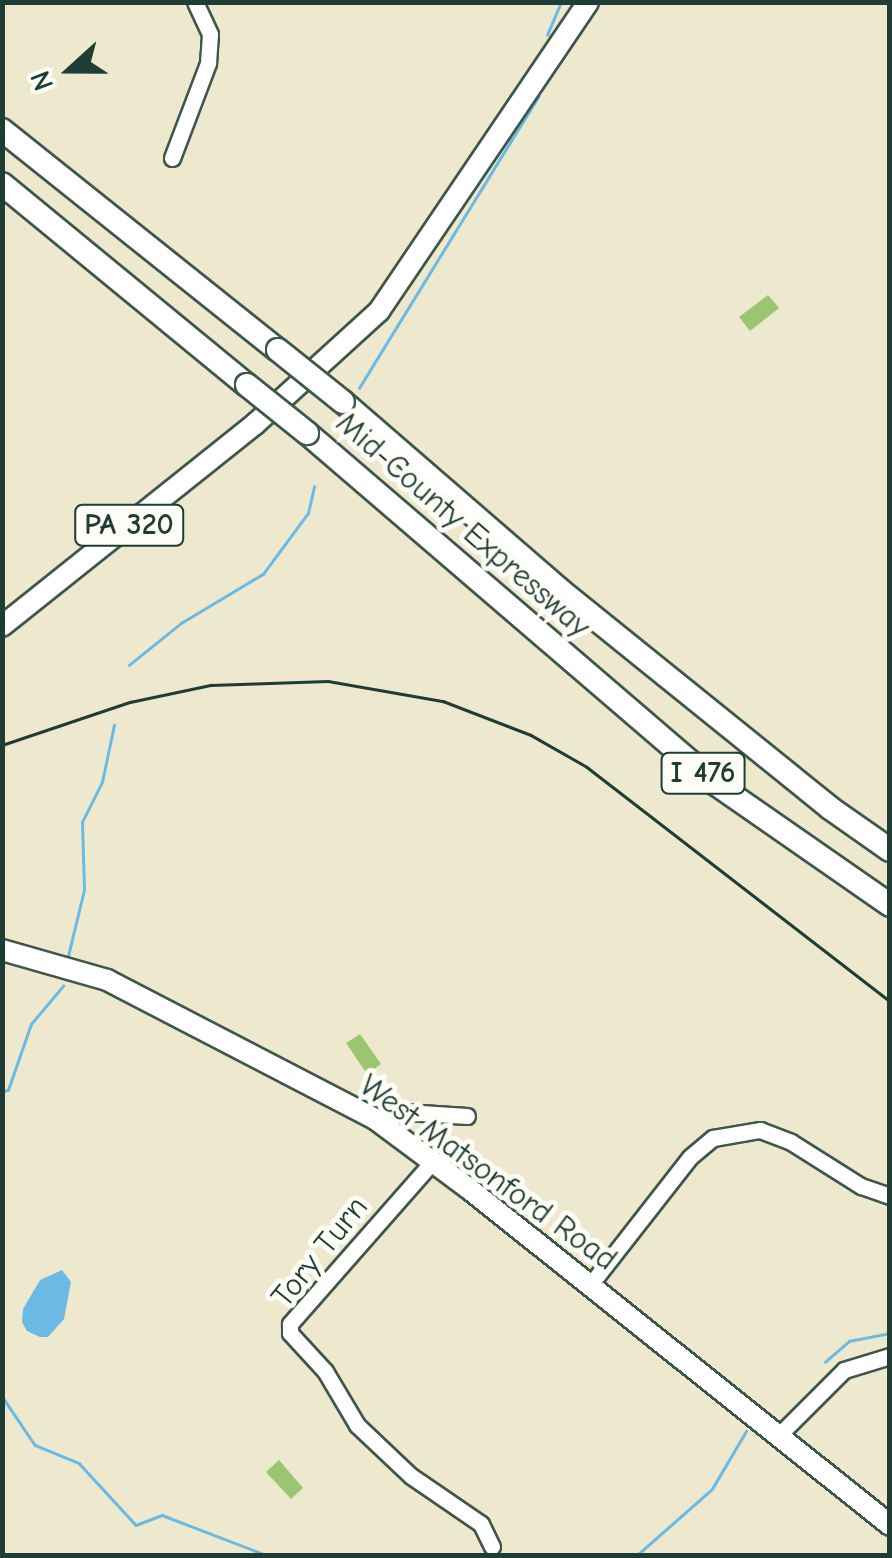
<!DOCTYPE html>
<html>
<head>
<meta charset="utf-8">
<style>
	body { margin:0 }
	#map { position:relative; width:892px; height:1558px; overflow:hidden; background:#eee9ce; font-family:"Comic Neue",sans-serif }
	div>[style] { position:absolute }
	.green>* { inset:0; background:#9cc571 }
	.water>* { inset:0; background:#6abae5 }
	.stream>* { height:2.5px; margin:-1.25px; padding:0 1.25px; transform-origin:1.25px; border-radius:1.25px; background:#6abae5 }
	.roads { filter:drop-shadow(2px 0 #3e574b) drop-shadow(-2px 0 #3e574b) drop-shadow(0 2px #3e574b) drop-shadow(0 -2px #3e574b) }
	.minor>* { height:15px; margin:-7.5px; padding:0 7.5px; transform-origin:7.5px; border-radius:7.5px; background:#fff }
	.major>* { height:20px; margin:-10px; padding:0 10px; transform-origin:10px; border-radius:10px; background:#fff }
	.highway>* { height:22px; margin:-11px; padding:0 11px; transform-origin:11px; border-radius:11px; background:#fff }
	.tram>* { height:2.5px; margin:-1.25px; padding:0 1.25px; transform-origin:1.25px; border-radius:1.25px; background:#1f3d34 }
	.bridges { filter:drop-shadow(2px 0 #3e574b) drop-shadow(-2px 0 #3e574b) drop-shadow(0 2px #3e574b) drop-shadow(0 -2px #3e574b) }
	.highway-bridge>* { height:22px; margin:-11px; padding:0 11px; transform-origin:11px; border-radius:11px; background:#fff }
	span { translate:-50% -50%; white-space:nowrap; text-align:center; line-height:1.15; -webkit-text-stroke:10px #fdfcf7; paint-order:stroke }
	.shield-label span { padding:2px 8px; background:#fdfcf7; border:2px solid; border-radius:8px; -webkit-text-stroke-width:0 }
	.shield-label { font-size:30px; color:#1f3d34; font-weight:700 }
	.street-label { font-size:32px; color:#1f3d34 }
	.frame { position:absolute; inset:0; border:5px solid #1f3d34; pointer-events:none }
	.north { position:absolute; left:20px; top:20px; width:100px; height:100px; -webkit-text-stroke:8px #fdfcf7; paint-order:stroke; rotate:249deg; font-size:28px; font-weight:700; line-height:40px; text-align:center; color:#1f3d34 }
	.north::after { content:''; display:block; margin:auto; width:35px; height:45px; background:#1f3d34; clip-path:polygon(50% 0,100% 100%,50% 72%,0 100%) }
</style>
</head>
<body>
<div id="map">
	<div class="green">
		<div style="clip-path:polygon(768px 295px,779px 308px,750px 331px,739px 317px)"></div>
		<div style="clip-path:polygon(360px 1034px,381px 1064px,367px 1074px,346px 1043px)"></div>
		<div style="clip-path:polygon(279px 1460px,303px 1488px,291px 1499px,266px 1472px)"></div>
	</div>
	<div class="water">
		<div style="clip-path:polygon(62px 1270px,71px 1282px,64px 1319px,48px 1337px,40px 1337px,27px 1331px,22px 1322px,23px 1309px,40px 1280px)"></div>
	</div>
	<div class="stream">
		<div style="left:547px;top:35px;width:36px;rotate:-67deg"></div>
		<div style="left:359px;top:388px;width:342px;rotate:-58.4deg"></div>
		<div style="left:129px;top:665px;width:67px;rotate:-38.9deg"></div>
		<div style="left:181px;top:623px;width:96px;rotate:-30.9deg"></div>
		<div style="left:263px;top:574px;width:76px;rotate:-53.6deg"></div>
		<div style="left:308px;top:513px;width:27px;rotate:-77deg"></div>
		<div style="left:68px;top:956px;width:68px;rotate:-76.4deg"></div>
		<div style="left:84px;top:890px;width:68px;rotate:-91.7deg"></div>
		<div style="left:82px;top:822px;width:45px;rotate:-63.4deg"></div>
		<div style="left:102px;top:782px;width:58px;rotate:-78.1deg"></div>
		<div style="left:2px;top:1091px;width:6px;rotate:-9deg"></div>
		<div style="left:8px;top:1090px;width:70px;rotate:-70.8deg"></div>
		<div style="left:31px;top:1024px;width:50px;rotate:-49.9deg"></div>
		<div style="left:825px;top:1362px;width:32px;rotate:-41deg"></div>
		<div style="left:849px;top:1341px;width:42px;rotate:-11deg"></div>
		<div style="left:2px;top:1396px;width:59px;rotate:56deg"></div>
		<div style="left:35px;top:1445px;width:48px;rotate:22.2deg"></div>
		<div style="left:79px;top:1463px;width:84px;rotate:47.4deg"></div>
		<div style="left:136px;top:1525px;width:28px;rotate:-21deg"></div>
		<div style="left:162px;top:1515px;width:115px;rotate:21deg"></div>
		<div style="left:636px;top:1556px;width:101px;rotate:-41.4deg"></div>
		<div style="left:712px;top:1489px;width:67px;rotate:-59.6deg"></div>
	</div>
	<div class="roads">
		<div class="minor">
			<div style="left:172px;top:158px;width:102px;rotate:-69.2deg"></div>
			<div style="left:208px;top:63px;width:29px;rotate:-86deg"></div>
			<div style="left:210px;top:34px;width:35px;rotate:-115deg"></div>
			<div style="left:375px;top:1119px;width:32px;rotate:-13deg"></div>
			<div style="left:406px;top:1112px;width:61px;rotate:3.8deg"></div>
			<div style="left:433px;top:1161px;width:217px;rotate:131.3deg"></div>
			<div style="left:290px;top:1324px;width:9px;rotate:90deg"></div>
			<div style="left:290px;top:1333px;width:52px;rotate:47.4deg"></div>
			<div style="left:325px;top:1371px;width:63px;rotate:59.3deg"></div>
			<div style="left:357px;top:1425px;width:74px;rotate:43.4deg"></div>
			<div style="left:411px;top:1476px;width:85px;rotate:34.4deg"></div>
			<div style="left:481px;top:1524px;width:25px;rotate:64deg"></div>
			<div style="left:590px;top:1285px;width:162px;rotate:-52deg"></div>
			<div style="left:690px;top:1157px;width:30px;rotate:-40deg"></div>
			<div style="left:713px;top:1138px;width:48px;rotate:-9.7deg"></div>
			<div style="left:760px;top:1130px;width:33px;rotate:21deg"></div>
			<div style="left:791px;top:1142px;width:83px;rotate:32.2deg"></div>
			<div style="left:861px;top:1186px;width:31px;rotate:19deg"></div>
			<div style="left:779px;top:1435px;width:92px;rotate:-45deg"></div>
			<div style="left:844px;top:1370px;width:48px;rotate:-16.9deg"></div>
		</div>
		<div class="major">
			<div style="left:2px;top:626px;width:324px;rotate:-38.6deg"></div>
			<div style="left:255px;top:424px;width:168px;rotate:-42.3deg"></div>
			<div style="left:379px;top:311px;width:373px;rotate:-55.9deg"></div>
			<div style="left:2px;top:950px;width:109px;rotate:15.9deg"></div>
			<div style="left:107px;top:980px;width:302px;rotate:27.4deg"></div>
			<div style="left:375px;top:1119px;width:116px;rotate:36.6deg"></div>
			<div style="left:468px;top:1188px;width:540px;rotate:38.61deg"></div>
		</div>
		<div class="highway">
			<div style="left:2px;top:130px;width:353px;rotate:38.6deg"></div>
			<div style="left:2px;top:184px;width:317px;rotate:39.4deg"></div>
			<div style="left:343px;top:402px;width:287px;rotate:40.9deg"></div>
			<div style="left:560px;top:590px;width:347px;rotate:38.9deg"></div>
			<div style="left:830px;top:808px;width:73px;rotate:35deg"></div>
			<div style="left:307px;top:433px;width:539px;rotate:40.64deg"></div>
			<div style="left:716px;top:784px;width:212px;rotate:34.8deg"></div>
		</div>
	</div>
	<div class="tram">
		<div style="left:2px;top:745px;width:135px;rotate:-18.6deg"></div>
		<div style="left:130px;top:702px;width:83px;rotate:-11.9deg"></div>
		<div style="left:211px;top:685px;width:117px;rotate:-2deg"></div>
		<div style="left:328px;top:681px;width:117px;rotate:9.9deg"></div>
		<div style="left:443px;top:701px;width:94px;rotate:21.1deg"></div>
		<div style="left:531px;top:735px;width:64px;rotate:29.7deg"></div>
		<div style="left:587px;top:767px;width:383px;rotate:37.7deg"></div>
	</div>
	<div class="bridges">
		<div class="highway-bridge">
			<div style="left:278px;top:350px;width:83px;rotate:38.7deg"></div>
			<div style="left:247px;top:385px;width:77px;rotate:38.7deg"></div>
		</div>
	</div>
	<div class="shield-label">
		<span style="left:129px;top:525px">PA 320</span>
		<span style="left:703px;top:773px">I 476</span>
	</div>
	<div class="street-label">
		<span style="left:463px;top:525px;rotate:41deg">Mid-County Expressway</span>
		<span style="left:488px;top:1173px;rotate:36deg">West Matsonford Road</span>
		<span style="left:320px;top:1252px;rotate:-51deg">Tory Turn</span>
	</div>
	<div class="frame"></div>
	<div class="north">N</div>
</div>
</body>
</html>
